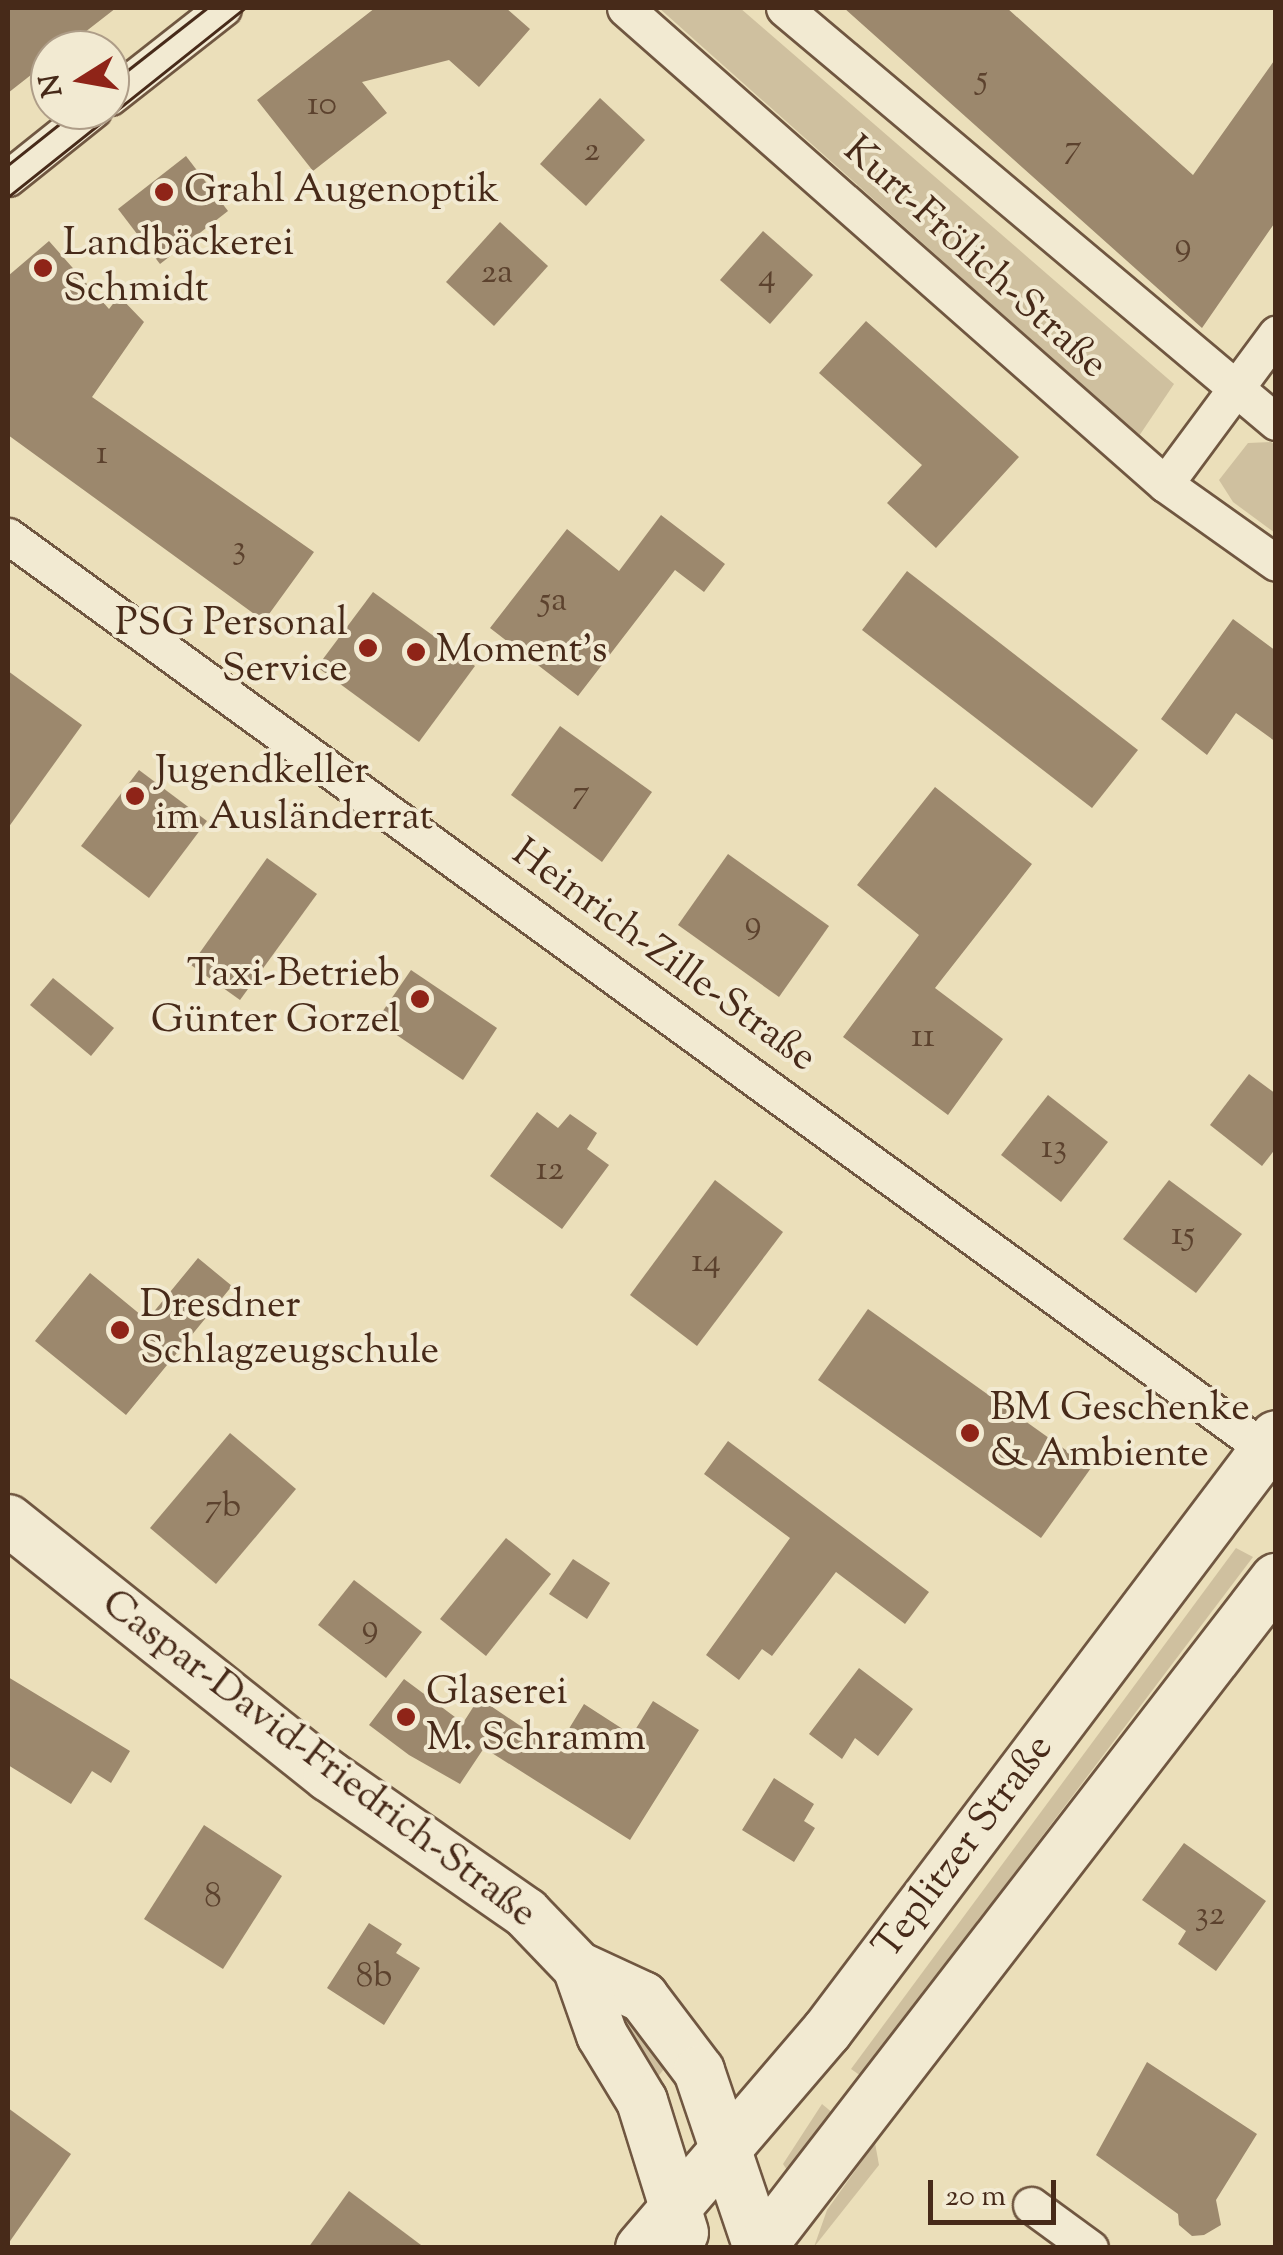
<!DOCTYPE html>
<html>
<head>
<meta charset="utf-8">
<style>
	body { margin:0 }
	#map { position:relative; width:1283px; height:2255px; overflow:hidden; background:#ebdfba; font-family:"Sorts Mill Goudy",serif }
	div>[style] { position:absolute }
	.green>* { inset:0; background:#cfc09f }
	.building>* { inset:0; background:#9c886d }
	.roads { filter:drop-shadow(2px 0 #705741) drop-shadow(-2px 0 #705741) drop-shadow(0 2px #705741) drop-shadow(0 -2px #705741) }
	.street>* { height:35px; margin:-17.5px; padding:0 17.5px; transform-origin:17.5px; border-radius:17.5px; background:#f2ead2 }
	.secondary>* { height:50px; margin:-25px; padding:0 25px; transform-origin:25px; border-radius:25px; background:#f2ead2 }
	.tram>* { height:2.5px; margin:-1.25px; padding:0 1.25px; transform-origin:1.25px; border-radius:1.25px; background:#472a19 }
	.dots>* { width:28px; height:28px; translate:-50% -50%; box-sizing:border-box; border:5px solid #f2ead2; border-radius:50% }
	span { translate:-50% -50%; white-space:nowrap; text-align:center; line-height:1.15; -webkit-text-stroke:8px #f2ead2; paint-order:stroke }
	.number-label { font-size:35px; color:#5c422e }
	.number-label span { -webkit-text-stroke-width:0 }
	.poi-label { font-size:40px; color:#472a19 }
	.left { translate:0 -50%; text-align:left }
	.right { translate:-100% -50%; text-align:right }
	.street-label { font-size:40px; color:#472a19 }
	.frame { position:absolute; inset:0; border:10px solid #472a19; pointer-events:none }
	.north { position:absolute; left:30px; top:30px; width:100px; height:100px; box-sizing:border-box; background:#f2ead2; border:2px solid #ae9d88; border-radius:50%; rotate:259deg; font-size:28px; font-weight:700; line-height:40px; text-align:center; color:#472a19 }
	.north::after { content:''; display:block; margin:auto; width:35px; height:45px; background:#8f2418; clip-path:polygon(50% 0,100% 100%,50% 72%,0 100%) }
	.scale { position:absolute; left:928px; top:2180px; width:128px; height:45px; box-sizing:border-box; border:5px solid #472a19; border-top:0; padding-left:12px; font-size:30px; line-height:35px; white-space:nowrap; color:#472a19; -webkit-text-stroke:8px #f2ead2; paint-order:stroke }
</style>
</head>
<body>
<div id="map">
	<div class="green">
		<div style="clip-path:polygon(659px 8px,740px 8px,1174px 384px,1139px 436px)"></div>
		<div style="clip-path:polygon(1271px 442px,1275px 445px,1275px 533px,1233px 502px,1219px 480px,1248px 443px)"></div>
		<div style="clip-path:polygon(1236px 1548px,1253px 1557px,861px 2076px,851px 2069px)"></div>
		<div style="clip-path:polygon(627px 2012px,664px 2069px,656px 2079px,617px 2020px)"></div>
		<div style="clip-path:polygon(822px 2104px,834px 2114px,789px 2173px,783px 2164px)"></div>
		<div style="clip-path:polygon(875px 2143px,879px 2165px,814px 2247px,827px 2210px)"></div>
	</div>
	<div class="building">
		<div style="clip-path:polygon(8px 8px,116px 8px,62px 50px,50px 50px,50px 60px,8px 93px)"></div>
		<div style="clip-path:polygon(375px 8px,506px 8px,530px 29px,479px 87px,449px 60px,362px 82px,387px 113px,313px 171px,257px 100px)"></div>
		<div style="clip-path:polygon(844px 8px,1007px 8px,1193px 175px,1276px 58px,1276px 221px,1202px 328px)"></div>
		<div style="clip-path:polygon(600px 98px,645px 140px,586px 206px,540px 164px)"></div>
		<div style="clip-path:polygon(186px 156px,228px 211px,160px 264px,118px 209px)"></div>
		<div style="clip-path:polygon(500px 222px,548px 266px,494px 326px,446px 282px)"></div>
		<div style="clip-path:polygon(763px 231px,813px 275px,770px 324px,720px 280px)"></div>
		<div style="clip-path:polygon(49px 241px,109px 309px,119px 296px,144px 322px,92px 397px,314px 552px,264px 621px,8px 435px,8px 276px)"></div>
		<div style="clip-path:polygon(866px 321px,1019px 457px,936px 548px,887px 503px,922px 465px,819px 373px)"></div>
		<div style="clip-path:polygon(661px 515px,725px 564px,704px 592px,675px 570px,578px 696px,490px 628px,567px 529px,619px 571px)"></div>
		<div style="clip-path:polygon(907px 571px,1138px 750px,1092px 808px,862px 630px)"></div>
		<div style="clip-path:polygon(373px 592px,475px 666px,419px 742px,317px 667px)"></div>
		<div style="clip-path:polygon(1233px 619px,1276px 651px,1276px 742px,1236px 713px,1207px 755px,1161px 719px)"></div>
		<div style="clip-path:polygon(8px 671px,82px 725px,8px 828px)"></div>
		<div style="clip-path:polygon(560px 726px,652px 792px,602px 862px,511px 795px)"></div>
		<div style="clip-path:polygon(139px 770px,207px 821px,149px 898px,81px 846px)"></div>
		<div style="clip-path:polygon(935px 787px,1032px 864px,935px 988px,1003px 1039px,948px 1115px,843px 1037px,919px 935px,857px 885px)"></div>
		<div style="clip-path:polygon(728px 854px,829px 926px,779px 997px,678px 925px)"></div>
		<div style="clip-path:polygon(267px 858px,317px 894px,240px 1000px,191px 965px)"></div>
		<div style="clip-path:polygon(411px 970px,497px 1028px,463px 1080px,376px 1021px)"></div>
		<div style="clip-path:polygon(53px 978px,114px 1028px,91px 1056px,30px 1005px)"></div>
		<div style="clip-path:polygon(1249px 1074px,1276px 1094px,1276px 1148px,1262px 1166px,1210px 1125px)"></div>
		<div style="clip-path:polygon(1048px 1095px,1108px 1142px,1061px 1202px,1001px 1155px)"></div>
		<div style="clip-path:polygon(537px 1112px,558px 1128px,570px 1114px,597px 1133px,587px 1149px,609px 1165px,562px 1229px,490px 1176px)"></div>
		<div style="clip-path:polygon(715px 1180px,783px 1232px,697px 1346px,630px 1295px)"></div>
		<div style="clip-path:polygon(1169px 1180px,1242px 1234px,1196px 1293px,1123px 1239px)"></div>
		<div style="clip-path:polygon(198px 1258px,232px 1286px,126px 1415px,35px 1341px,90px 1273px,147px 1320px)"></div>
		<div style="clip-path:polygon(868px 1309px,1091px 1468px,1041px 1538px,818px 1380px)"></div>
		<div style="clip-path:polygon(230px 1433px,296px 1489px,216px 1584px,150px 1528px)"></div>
		<div style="clip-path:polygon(728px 1441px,929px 1592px,905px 1624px,836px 1572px,772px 1656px,762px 1649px,739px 1680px,706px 1655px,790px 1538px,704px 1474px)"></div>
		<div style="clip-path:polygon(506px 1538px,551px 1574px,486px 1656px,440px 1619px)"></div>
		<div style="clip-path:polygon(573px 1559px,610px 1583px,587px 1619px,549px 1594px)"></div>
		<div style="clip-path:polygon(354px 1580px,422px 1632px,386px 1678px,318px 1625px)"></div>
		<div style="clip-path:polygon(859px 1668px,913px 1709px,878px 1756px,855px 1738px,842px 1759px,809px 1734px)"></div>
		<div style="clip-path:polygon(8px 1677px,130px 1751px,111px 1783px,92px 1771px,71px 1804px,8px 1765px)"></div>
		<div style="clip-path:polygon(404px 1679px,463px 1723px,479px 1698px,556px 1750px,584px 1704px,632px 1735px,653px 1701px,699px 1730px,630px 1840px,484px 1748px,460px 1784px,409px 1755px,369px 1725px)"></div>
		<div style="clip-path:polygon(774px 1778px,814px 1804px,804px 1821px,815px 1828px,794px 1862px,742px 1830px)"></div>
		<div style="clip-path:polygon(204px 1825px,282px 1876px,223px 1969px,144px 1919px)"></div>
		<div style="clip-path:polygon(1184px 1843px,1266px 1901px,1216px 1971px,1178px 1944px,1186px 1931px,1142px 1900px)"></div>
		<div style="clip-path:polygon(369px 1923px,402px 1944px,396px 1953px,420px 1968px,384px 2025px,327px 1988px)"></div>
		<div style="clip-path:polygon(1147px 2062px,1257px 2134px,1216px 2200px,1221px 2225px,1204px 2235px,1192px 2236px,1179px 2225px,1178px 2214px,1096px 2155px)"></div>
		<div style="clip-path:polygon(8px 2108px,71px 2154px,8px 2244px)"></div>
		<div style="clip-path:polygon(349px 2191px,425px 2248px,308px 2248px)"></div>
	</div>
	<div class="roads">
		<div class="street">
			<div style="left:625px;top:8px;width:720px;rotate:41.4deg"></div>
			<div style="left:1165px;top:484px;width:136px;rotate:35.4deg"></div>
			<div style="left:784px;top:8px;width:643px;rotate:40.08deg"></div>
			<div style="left:110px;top:97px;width:144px;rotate:-38.2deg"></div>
			<div style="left:8px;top:178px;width:109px;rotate:-38.7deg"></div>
			<div style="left:1165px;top:484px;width:187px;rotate:-53.5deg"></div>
			<div style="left:8px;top:536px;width:1555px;rotate:36deg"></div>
			<div style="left:1031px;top:2205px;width:73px;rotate:36.1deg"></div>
		</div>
		<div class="secondary">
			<div style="left:8px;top:1520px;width:411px;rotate:38.6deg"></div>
			<div style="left:329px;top:1776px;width:240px;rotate:34.8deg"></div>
			<div style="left:526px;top:1913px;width:75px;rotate:46.1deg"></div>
			<div style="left:578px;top:1967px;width:72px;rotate:24.8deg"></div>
			<div style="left:643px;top:1997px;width:93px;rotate:52.9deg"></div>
			<div style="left:699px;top:2071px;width:187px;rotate:71.3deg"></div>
			<div style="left:578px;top:1967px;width:72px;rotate:70.6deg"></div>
			<div style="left:602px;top:2035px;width:77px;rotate:58.8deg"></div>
			<div style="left:642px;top:2101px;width:138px;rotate:72.7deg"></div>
			<div style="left:641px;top:2248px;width:286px;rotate:-49.4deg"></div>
			<div style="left:827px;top:2031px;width:745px;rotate:-52.96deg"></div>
			<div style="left:760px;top:2248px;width:845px;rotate:-52.36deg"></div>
		</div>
	</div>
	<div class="tram">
		<div style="left:110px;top:84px;width:123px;rotate:-38.1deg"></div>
		<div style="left:8px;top:165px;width:88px;rotate:-38.6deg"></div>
		<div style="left:8px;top:197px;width:303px;rotate:-38.6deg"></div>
	</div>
	<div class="dots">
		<div style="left:164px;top:192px;background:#8f2418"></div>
		<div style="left:43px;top:268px;background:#8f2418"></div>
		<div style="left:368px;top:648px;background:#8f2418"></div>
		<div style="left:416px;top:652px;background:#8f2418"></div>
		<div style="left:135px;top:796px;background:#8f2418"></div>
		<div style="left:420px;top:999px;background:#8f2418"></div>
		<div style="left:120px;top:1330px;background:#8f2418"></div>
		<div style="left:970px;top:1433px;background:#8f2418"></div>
		<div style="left:406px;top:1717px;background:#8f2418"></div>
	</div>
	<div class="number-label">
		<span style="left:982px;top:80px">5</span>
		<span style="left:322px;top:106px">10</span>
		<span style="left:1073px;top:149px">7</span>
		<span style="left:592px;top:152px">2</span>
		<span style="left:1183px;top:247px">9</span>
		<span style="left:497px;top:274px">2a</span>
		<span style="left:767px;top:278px">4</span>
		<span style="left:102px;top:455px">1</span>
		<span style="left:239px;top:550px">3</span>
		<span style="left:553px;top:602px">5a</span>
		<span style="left:581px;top:794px">7</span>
		<span style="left:753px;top:925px">9</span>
		<span style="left:923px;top:1038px">11</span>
		<span style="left:1054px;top:1149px">13</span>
		<span style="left:550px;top:1171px">12</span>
		<span style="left:1183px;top:1236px">15</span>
		<span style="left:706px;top:1263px">14</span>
		<span style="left:223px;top:1508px">7b</span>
		<span style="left:370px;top:1629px">9</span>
		<span style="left:213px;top:1898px">8</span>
		<span style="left:1210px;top:1916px">32</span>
		<span style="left:374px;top:1978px">8b</span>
	</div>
	<div class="poi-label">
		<span class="left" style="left:184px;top:192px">Grahl Augenoptik</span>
		<span class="left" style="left:63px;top:268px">Landbäckerei<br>Schmidt</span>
		<span class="right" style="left:348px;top:648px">PSG Personal<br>Service</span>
		<span class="left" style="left:436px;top:652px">Moment’s</span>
		<span class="left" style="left:155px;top:796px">Jugendkeller<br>im Ausländerrat</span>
		<span class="right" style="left:400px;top:999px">Taxi-Betrieb<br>Günter Gorzel</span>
		<span class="left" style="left:140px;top:1330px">Dresdner<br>Schlagzeugschule</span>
		<span class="left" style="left:990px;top:1433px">BM Geschenke<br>&amp; Ambiente</span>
		<span class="left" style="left:426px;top:1717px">Glaserei<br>M. Schramm</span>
	</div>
	<div class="street-label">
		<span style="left:974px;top:259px;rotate:42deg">Kurt-Frölich-Straße</span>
		<span style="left:663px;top:957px;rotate:36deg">Heinrich-Zille-Straße</span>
		<span style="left:318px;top:1760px;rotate:37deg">Caspar-David-Friedrich-Straße</span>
		<span style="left:965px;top:1848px;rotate:-53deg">Teplitzer Straße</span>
	</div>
	<div class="frame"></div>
	<div class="north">N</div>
	<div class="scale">20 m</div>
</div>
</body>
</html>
